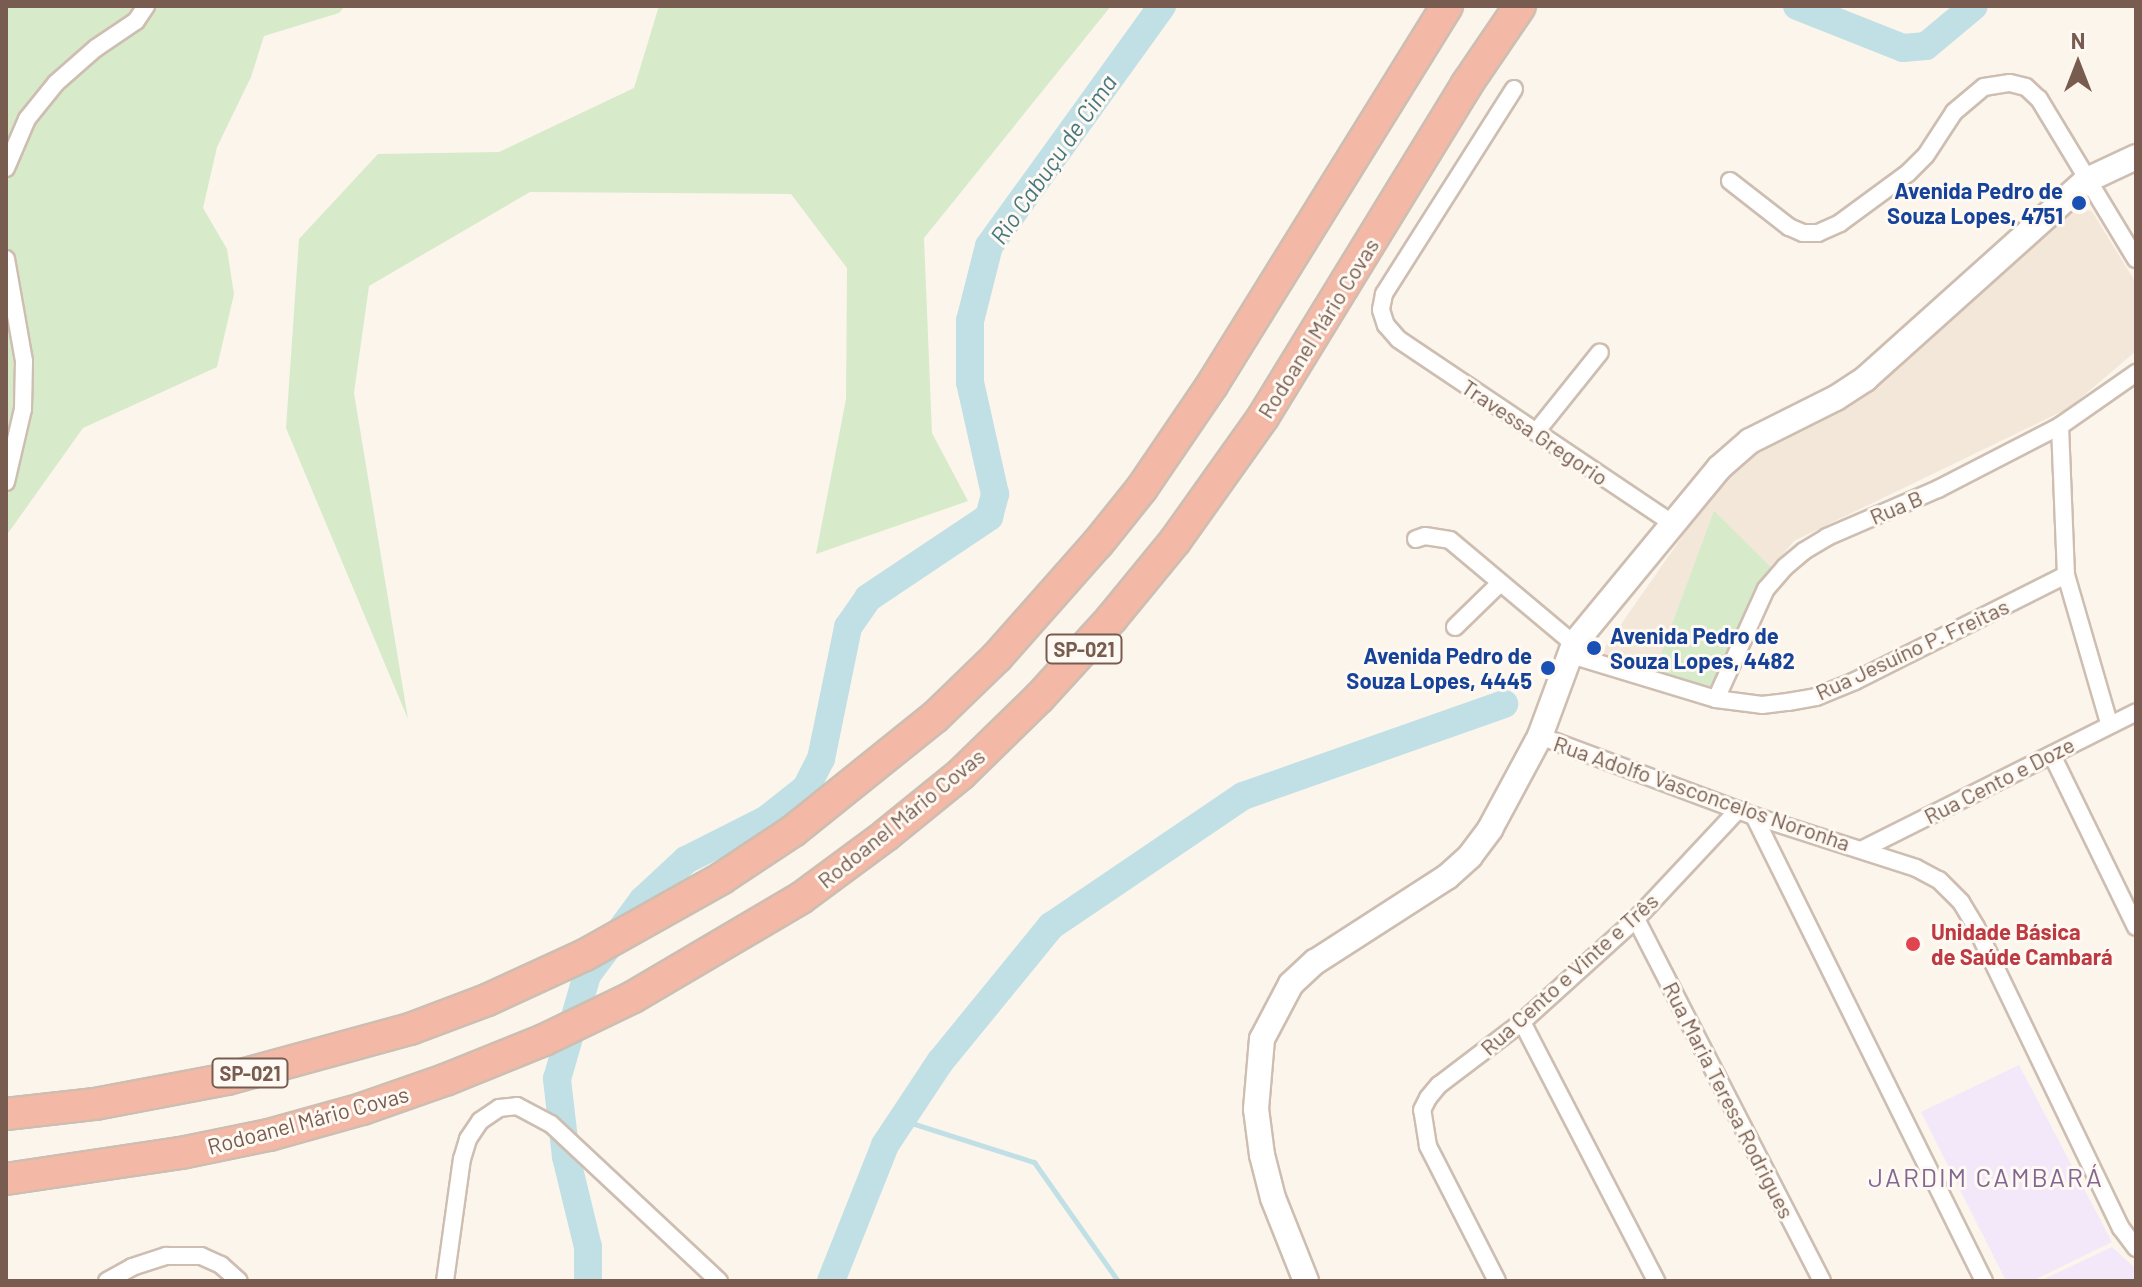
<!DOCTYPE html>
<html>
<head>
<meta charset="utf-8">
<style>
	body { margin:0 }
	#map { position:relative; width:2142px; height:1287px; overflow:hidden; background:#fcf5ec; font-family:Barlow,sans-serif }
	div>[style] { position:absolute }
	.residential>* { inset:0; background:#f3e7da }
	.education>* { inset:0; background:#f2e8f9 }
	.green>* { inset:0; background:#d7eaca }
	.stream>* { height:5px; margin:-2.5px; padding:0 2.5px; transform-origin:2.5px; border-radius:2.5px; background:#c0e0e5 }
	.river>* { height:28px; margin:-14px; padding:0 14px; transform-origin:14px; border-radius:14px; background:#c0e0e5 }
	.roads { filter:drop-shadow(2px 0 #cebeb1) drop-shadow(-2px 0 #cebeb1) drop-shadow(0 2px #cebeb1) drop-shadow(0 -2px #cebeb1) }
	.minor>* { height:16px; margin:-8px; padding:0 8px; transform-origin:8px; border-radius:8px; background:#fff }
	.secondary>* { height:24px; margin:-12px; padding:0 12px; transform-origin:12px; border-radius:12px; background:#fff }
	.motorway>* { height:30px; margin:-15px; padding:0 15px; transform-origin:15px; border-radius:15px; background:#f3b9a6 }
	.dots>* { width:22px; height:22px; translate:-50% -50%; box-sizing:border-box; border:4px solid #fef9f2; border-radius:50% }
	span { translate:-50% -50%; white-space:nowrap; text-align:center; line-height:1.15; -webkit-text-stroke:6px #fef9f2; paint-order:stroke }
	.shield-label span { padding:2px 6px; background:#fef9f2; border:2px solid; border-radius:6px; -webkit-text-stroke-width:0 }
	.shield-label { font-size:20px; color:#775c4f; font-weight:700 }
	.transit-label { font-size:22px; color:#164399; font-weight:700 }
	.right { translate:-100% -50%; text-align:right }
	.left { translate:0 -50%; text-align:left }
	.street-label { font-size:22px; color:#775c4f }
	.health-label { font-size:22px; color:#be3a42; font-weight:700 }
	.water-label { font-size:24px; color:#467882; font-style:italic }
	.quarter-label { font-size:26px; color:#836792; letter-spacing:2px }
	.frame { position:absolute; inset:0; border:8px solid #775c4f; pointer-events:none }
	.north { position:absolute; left:2038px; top:24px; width:80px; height:80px; -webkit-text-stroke:6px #fef9f2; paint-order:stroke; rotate:0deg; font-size:22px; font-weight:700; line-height:32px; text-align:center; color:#775c4f }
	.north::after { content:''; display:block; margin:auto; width:28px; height:36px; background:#775c4f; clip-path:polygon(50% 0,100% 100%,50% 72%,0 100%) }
</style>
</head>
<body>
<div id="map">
	<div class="residential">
		<div style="clip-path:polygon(2076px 208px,2092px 211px,2136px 283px,2136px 351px,2069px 408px,1794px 541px,1772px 568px,1714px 512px,1654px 672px,1601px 653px,1723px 478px,1784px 436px,1855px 400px)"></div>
	</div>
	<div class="education">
		<div style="clip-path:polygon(2019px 1065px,2112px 1242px,2032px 1281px,2006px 1281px,1921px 1112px)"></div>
		<div style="clip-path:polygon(2112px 1247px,2136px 1269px,2136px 1281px,2040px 1281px)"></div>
	</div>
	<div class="green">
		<div style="clip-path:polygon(6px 6px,345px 6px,339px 13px,264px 36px,251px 77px,217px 147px,203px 208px,227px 249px,234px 294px,217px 367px,83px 428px,6px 536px)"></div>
		<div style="clip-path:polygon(659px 6px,1111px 6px,924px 238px,932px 433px,968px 501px,816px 554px,846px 399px,847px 268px,791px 194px,530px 192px,369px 286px,354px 393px,408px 719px,286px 428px,299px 239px,378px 154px,499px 152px,634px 88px)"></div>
		<div style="clip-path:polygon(1714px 511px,1772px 568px,1739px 624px,1710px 688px,1654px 672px)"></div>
	</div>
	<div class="stream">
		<div style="left:902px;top:1120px;width:139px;rotate:17.7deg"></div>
		<div style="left:1034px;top:1162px;width:146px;rotate:54.8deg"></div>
	</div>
	<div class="river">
		<div style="left:1797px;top:6px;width:114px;rotate:21.6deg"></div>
		<div style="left:1903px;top:48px;width:23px;rotate:-5deg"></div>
		<div style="left:1926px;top:46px;width:62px;rotate:-39.8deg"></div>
		<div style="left:588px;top:1281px;width:34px;rotate:-90deg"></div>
		<div style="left:588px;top:1247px;width:93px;rotate:-103.7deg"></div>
		<div style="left:566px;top:1157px;width:79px;rotate:-96.6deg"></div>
		<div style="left:557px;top:1079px;width:108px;rotate:-73.9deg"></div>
		<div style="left:587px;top:975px;width:94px;rotate:-53.3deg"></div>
		<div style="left:643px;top:900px;width:59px;rotate:-42.9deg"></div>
		<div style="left:686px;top:860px;width:91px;rotate:-26.8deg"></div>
		<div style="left:767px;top:819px;width:50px;rotate:-38.5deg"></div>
		<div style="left:806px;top:788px;width:33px;rotate:-63deg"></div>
		<div style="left:821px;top:759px;width:135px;rotate:-78.4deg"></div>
		<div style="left:848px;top:627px;width:35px;rotate:-55deg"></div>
		<div style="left:868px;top:598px;width:146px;rotate:-33.8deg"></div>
		<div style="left:989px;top:517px;width:24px;rotate:-75deg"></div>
		<div style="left:995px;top:494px;width:115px;rotate:-102.6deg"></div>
		<div style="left:970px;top:382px;width:61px;rotate:-90deg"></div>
		<div style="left:970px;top:321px;width:77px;rotate:-75.8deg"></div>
		<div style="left:989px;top:246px;width:296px;rotate:-54.2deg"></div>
		<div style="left:831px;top:1281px;width:146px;rotate:-68.3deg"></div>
		<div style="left:885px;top:1145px;width:100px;rotate:-56.5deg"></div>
		<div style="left:940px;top:1062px;width:176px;rotate:-50.8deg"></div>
		<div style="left:1051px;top:926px;width:232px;rotate:-34.1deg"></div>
		<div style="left:1243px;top:796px;width:277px;rotate:-19.4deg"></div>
	</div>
	<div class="roads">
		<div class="minor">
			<div style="left:1514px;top:89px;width:243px;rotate:122.4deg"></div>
			<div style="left:1384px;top:294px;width:16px;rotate:101deg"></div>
			<div style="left:1381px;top:310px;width:16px;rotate:72deg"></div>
			<div style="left:1386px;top:325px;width:18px;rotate:49deg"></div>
			<div style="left:1398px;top:339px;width:331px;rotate:33.9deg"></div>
			<div style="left:6px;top:168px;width:53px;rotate:-66.8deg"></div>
			<div style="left:27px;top:119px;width:46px;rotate:-51.1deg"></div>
			<div style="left:56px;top:83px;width:53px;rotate:-41.2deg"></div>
			<div style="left:96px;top:48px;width:48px;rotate:-34deg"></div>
			<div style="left:136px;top:21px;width:18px;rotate:-56deg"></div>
			<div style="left:1730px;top:181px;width:75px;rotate:37.9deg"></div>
			<div style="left:1789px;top:227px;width:15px;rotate:23deg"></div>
			<div style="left:1803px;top:233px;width:15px"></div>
			<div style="left:1818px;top:233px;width:24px;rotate:-24deg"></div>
			<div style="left:1840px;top:223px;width:84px;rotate:-36.3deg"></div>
			<div style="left:1908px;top:173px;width:25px;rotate:-45deg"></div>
			<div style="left:1926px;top:155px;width:51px;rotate:-56.9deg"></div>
			<div style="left:1954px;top:112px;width:39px;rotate:-40deg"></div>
			<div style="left:1984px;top:87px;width:26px;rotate:-9deg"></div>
			<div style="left:2010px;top:83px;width:16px;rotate:14deg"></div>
			<div style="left:2026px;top:87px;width:18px;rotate:43deg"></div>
			<div style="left:2039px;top:99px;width:187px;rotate:58.8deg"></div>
			<div style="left:6px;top:259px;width:104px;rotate:80deg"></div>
			<div style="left:24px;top:361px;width:48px;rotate:91.2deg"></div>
			<div style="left:23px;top:409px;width:75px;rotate:103.1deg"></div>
			<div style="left:2060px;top:426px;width:149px;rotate:87.7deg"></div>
			<div style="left:2066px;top:575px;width:154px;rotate:73.8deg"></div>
			<div style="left:1536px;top:432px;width:102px;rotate:-51.3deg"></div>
			<div style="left:1416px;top:539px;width:9px;rotate:-18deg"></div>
			<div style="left:1425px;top:536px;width:25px;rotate:9deg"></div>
			<div style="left:1450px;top:540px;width:162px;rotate:40deg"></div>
			<div style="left:1455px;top:627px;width:62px;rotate:-44.3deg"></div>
			<div style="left:1568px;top:654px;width:155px;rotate:16.9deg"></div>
			<div style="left:1716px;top:699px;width:46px;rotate:7.4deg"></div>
			<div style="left:1762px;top:705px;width:26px;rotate:-7deg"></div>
			<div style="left:1788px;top:702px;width:28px;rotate:-10deg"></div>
			<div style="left:1816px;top:697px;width:42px;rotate:-22.3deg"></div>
			<div style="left:1855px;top:681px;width:236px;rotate:-26.7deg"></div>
			<div style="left:1716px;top:699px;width:121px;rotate:-65.6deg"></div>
			<div style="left:1766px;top:589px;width:29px;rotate:-49deg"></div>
			<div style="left:1785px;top:567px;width:25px;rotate:-40deg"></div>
			<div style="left:1804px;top:551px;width:27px;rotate:-31deg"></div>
			<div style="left:1827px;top:537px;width:121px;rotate:-23.4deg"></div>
			<div style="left:1938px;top:489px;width:137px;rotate:-27.3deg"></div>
			<div style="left:2060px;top:426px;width:93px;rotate:-34.9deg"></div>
			<div style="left:1540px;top:736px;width:228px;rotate:20.5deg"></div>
			<div style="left:1754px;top:816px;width:170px;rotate:17.8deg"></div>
			<div style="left:1916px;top:868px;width:26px;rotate:28deg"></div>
			<div style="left:1939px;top:880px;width:31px;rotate:45deg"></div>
			<div style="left:1961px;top:902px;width:29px;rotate:59deg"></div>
			<div style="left:1976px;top:927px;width:334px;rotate:64.3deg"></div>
			<div style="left:2121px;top:1228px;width:25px;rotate:53deg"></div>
			<div style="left:2052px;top:755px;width:191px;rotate:64deg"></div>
			<div style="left:1754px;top:816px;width:519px;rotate:63.68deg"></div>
			<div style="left:1863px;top:849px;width:305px;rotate:-26.6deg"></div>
			<div style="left:1636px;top:919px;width:407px;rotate:62.8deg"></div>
			<div style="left:1522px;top:1022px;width:292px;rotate:62.6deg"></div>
			<div style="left:107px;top:1281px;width:29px;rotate:-29deg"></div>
			<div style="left:132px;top:1267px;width:36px;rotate:-18deg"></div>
			<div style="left:166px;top:1256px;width:35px"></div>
			<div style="left:201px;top:1256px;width:22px;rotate:24deg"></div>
			<div style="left:221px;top:1265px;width:24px;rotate:42deg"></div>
			<div style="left:445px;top:1281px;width:123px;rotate:-82.1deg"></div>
			<div style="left:462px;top:1159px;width:21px;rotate:-73deg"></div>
			<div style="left:468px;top:1139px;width:22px;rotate:-56deg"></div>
			<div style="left:480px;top:1121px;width:23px;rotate:-34deg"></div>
			<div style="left:499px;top:1108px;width:18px;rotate:-6deg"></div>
			<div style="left:517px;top:1106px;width:38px;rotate:28deg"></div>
			<div style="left:551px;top:1124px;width:230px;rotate:43.1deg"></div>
			<div style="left:1497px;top:1281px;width:152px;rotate:-117.1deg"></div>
			<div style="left:1428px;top:1146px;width:36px;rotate:-99deg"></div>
			<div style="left:1422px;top:1110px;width:13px;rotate:-63deg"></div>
			<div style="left:1428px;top:1098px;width:17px;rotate:-50deg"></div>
			<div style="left:1439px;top:1085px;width:104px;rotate:-37.2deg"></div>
			<div style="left:1522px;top:1022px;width:154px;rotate:-42.1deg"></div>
			<div style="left:1636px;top:919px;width:149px;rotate:-46.9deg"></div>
		</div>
		<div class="secondary">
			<div style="left:1306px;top:1281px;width:89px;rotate:-111.7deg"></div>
			<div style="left:1273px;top:1198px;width:44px;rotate:-104.3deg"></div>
			<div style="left:1262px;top:1155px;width:46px;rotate:-97.4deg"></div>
			<div style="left:1256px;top:1109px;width:70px;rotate:-85.1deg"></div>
			<div style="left:1262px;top:1039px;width:62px;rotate:-62.2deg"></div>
			<div style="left:1291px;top:984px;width:33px;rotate:-43deg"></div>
			<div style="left:1315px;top:962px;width:157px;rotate:-32.8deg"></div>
			<div style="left:1447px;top:877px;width:31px;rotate:-42deg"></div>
			<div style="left:1470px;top:856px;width:34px;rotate:-53deg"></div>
			<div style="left:1490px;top:829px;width:106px;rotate:-61.7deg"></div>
			<div style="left:1540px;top:736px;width:98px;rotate:-69.7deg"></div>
			<div style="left:1574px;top:644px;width:228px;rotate:-50.5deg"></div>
			<div style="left:1719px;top:468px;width:41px;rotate:-41.1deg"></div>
			<div style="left:1750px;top:441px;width:96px;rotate:-26.6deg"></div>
			<div style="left:1836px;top:398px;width:35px;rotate:-33deg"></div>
			<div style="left:1865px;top:379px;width:298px;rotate:-41.9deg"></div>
			<div style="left:2087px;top:180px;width:54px;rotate:-25.1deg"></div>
		</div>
		<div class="motorway">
			<div style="left:6px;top:1114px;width:90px;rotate:-6.4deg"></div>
			<div style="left:95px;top:1104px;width:134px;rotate:-10.7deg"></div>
			<div style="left:227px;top:1079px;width:190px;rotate:-15.3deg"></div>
			<div style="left:410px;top:1029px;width:82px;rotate:-20.6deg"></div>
			<div style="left:487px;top:1000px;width:108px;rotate:-24.7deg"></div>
			<div style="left:585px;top:955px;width:157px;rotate:-29.3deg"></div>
			<div style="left:722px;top:878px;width:85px;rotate:-33.5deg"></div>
			<div style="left:793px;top:831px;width:182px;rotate:-38.8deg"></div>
			<div style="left:935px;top:717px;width:86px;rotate:-44.1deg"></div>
			<div style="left:997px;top:657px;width:152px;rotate:-48.5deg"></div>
			<div style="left:1098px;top:543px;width:70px;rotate:-51.3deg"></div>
			<div style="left:1142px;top:488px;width:125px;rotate:-55.8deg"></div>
			<div style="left:1212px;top:385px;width:446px;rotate:-58.2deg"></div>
			<div style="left:6px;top:1179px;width:177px;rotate:-8.5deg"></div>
			<div style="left:181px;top:1153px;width:90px;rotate:-11.6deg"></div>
			<div style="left:269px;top:1135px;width:97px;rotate:-15.6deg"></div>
			<div style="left:362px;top:1109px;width:88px;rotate:-19.3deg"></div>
			<div style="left:445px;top:1080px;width:107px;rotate:-22deg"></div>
			<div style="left:544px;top:1040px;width:99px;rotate:-25.8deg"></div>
			<div style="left:633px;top:997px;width:195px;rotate:-30.5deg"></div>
			<div style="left:801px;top:898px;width:106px;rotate:-36.5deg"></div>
			<div style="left:886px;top:835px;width:97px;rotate:-39.1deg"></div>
			<div style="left:961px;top:774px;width:109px;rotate:-44.3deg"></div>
			<div style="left:1039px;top:698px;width:108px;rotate:-47.6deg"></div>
			<div style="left:1112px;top:618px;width:99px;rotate:-50.7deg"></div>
			<div style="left:1175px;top:541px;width:152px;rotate:-54.6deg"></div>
			<div style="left:1263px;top:417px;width:391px;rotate:-58.5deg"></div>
			<div style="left:1467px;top:84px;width:94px;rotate:-55.8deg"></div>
		</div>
	</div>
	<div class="dots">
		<div style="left:2079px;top:203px;background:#1a4fb4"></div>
		<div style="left:1594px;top:648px;background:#1a4fb4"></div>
		<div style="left:1548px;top:668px;background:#1a4fb4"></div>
		<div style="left:1913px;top:944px;background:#e0444e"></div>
	</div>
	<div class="shield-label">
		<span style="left:1084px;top:649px">SP-021</span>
		<span style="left:250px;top:1073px">SP-021</span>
	</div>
	<div class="transit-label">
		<span class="right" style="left:2063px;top:203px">Avenida Pedro de<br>Souza Lopes, 4751</span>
		<span class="left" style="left:1610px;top:648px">Avenida Pedro de<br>Souza Lopes, 4482</span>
		<span class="right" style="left:1532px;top:668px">Avenida Pedro de<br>Souza Lopes, 4445</span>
	</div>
	<div class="street-label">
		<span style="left:1318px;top:328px;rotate:-58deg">Rodoanel Mário Covas</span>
		<span style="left:1535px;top:432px;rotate:34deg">Travessa Gregorio</span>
		<span style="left:1896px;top:507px;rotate:-23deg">Rua B</span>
		<span style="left:1912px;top:649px;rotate:-25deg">Rua Jesuíno P. Freitas</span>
		<span style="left:1999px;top:780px;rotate:-27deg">Rua Cento e Doze</span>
		<span style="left:1702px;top:793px;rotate:19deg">Rua Adolfo Vasconcelos Noronha</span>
		<span style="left:901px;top:818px;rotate:-39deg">Rodoanel Mário Covas</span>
		<span style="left:1569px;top:974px;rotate:-42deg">Rua Cento e Vinte e Três</span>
		<span style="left:1729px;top:1100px;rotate:63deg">Rua Maria Teresa Rodrigues</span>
		<span style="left:308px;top:1120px;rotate:-15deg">Rodoanel Mário Covas</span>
	</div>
	<div class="health-label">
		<span class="left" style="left:1931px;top:944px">Unidade Básica<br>de Saúde Cambará</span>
	</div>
	<div class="water-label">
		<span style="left:1053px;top:159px;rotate:-55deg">Rio Cabuçu de Cima</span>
	</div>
	<div class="quarter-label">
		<span style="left:1986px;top:1177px">JARDIM CAMBARÁ</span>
	</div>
	<div class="frame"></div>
	<div class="north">N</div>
</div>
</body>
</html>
